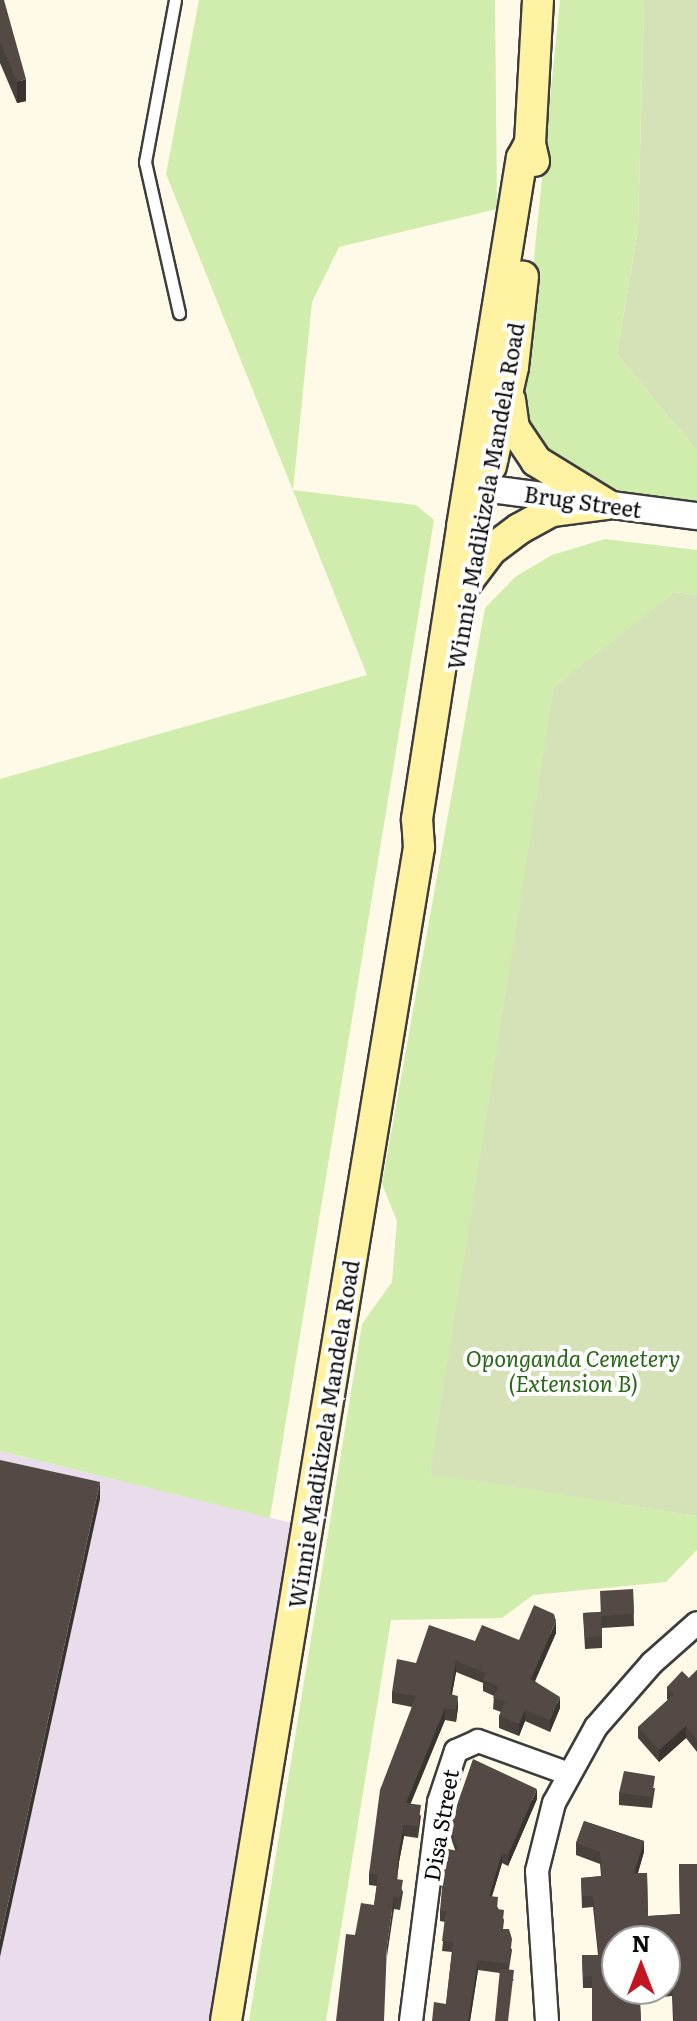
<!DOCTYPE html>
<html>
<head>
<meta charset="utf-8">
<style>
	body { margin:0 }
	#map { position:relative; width:697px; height:2021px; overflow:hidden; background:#fffae7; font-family:Literata,serif }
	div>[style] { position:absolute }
	.industrial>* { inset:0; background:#e9dceb }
	.green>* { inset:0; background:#d0edad }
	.cemetery>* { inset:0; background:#d5e2b7 }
	.roads { filter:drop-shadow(2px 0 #3d3d3d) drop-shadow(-2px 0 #3d3d3d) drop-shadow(0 2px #3d3d3d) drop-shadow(0 -2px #3d3d3d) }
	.service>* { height:11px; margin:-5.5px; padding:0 5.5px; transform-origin:5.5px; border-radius:5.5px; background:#fff }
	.minor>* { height:22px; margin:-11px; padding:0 11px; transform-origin:11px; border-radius:11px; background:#fff }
	.tertiary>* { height:26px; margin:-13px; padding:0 13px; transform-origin:13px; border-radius:13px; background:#fff }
	.secondary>* { height:30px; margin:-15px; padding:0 15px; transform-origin:15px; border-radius:15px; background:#fff2a2 }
	.wall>* { inset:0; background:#47403b }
	.shaded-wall>* { inset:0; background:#3a3430 }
	.building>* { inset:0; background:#534a45 }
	span { translate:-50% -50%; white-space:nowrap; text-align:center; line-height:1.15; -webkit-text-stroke:8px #fff; paint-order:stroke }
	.street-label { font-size:22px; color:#0a0a0a }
	.park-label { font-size:22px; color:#286715; font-style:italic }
	.north { position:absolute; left:601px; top:1925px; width:80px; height:80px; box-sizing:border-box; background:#fff; border:2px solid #9d9d9d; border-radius:50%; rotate:0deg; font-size:22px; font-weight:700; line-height:32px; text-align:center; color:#0a0a0a }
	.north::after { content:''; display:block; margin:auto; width:28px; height:36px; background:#c61522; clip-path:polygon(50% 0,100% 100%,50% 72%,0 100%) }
</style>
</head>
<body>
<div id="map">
	<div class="industrial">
		<div style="clip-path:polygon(0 1451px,308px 1527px,227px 2021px,0 2021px)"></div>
	</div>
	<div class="green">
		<div style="clip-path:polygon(199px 0,495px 0,497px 209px,339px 247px,312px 302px,293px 490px,416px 505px,434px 520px,270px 1518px,0 1451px,0 779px,367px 675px,166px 174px)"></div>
		<div style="clip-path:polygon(560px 0,644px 0,638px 229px,617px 354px,697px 451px,697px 502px,629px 494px,599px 483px,549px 455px,526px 421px,520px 396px)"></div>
		<div style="clip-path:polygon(605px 539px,697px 550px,697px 595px,675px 592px,430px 1473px,697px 1516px,697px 1550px,666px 1582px,533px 1595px,502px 1618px,391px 1620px,326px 2021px,249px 2021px,362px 1324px,392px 1282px,397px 1221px,382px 1184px,485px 608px,515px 577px,552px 555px)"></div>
	</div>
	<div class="cemetery">
		<div style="clip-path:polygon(644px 0,697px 0,697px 451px,617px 354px,638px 229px)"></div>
		<div style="clip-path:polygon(675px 592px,697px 595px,697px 1516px,430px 1474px,554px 687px)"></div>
	</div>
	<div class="roads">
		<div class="service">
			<div style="left:175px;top:0;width:165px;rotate:100.5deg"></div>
			<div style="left:145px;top:162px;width:155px;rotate:77.3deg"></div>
		</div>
		<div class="minor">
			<div style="left:411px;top:2021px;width:221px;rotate:-82.7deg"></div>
			<div style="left:439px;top:1802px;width:54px;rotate:-71.6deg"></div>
			<div style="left:456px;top:1751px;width:24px;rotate:-24deg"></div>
			<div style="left:478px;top:1741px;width:97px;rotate:19.9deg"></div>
			<div style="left:547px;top:2021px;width:150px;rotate:-93.8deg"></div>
			<div style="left:537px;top:1871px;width:70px;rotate:-76deg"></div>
			<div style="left:554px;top:1803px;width:87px;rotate:-61.1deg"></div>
			<div style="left:596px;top:1727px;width:85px;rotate:-48.8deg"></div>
			<div style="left:652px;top:1663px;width:60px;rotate:-41.6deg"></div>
		</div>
		<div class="tertiary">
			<div style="left:468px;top:486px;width:231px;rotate:7.5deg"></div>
		</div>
		<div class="secondary">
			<div style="left:534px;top:161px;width:18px;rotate:-103deg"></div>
			<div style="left:530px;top:143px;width:143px;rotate:-86.8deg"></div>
			<div style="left:510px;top:400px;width:28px;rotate:82deg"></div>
			<div style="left:514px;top:428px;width:40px;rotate:56deg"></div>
			<div style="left:536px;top:461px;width:82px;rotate:31.6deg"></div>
			<div style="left:491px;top:466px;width:101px;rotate:-77.5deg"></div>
			<div style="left:513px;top:367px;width:91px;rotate:-83.7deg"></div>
			<div style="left:467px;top:582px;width:40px;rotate:-53deg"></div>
			<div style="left:491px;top:550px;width:35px;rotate:-37deg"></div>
			<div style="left:519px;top:529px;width:38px;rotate:-29deg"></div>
			<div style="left:552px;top:511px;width:54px;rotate:-7.4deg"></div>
			<div style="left:226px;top:2021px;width:1190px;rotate:-80.66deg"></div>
			<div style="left:419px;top:847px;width:28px;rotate:-94deg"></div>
			<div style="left:417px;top:819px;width:295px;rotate:-81.2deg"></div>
			<div style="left:462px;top:527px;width:374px;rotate:-80.8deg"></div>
			<div style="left:522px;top:158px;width:17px;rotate:-62deg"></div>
		</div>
	</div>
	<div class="wall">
		<div style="clip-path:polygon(0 0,26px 101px,17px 103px,0 63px)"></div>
		<div style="clip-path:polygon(633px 1589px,634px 1626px,602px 1628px,602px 1648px,585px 1649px,583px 1613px,600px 1612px)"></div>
		<div style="clip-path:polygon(556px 1633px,535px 1681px,560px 1708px,550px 1732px,525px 1721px,519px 1736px,499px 1728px,499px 1716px,501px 1712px,493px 1709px,494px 1696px,483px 1691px,483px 1683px,456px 1672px,452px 1694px,458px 1707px,456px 1722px,445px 1720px,410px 1804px,421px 1816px,418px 1838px,404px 1836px,399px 1862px,397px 1879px,403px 1892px,400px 1910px,394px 1909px,355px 1935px,374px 1905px,377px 1886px,369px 1885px,369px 1874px,412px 1707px,392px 1703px,392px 1692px,416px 1663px,475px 1641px,519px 1640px)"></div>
		<div style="clip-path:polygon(697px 1670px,697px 1752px,686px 1738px,659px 1762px,638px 1738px,638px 1727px,668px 1700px,667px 1699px,667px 1687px,689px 1678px)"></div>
		<div style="clip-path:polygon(655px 1788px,652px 1808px,619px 1805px,619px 1793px)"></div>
		<div style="clip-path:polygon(537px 1799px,508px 1866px,502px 1863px,492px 1896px,504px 1920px,503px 1929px,512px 1950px,509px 1969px,514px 1981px,500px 1973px,478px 1970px,470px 2021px,432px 2021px,446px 2004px,452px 1952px,442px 1951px,445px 1922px,440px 1921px,440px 1911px,455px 1850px,450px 1835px,450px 1825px)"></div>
		<div style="clip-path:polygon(evenodd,584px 1821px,644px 1841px,644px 1852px,638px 1873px,647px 1873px,648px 1916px,680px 1914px,679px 1864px,697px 1864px,697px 2021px,673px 2021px,672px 1996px,640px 1999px,641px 2021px,592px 2021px,592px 1988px,583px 1988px,582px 1955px,598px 1955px,593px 1907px,582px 1908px,581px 1878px,601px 1876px,600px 1864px,576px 1855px,576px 1843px,584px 1821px,617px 1941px,665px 1941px,665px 1989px,617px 1989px,617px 1941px)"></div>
	</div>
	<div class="shaded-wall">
		<div style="clip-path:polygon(26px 79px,26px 101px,17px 103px,17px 82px)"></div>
		<div style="clip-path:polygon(100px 1482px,100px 1499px,0 1957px,0 1940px)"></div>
		<div style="clip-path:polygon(556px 1621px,556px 1633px,531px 1690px,531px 1679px)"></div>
		<div style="clip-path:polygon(456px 1661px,456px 1672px,450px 1705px,450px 1694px)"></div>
		<div style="clip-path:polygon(458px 1696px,458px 1707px,456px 1722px,456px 1710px)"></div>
		<div style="clip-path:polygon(560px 1697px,560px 1708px,550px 1732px,550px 1720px)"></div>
		<div style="clip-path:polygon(445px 1708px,445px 1720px,406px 1815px,406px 1803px)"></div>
		<div style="clip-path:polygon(525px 1710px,525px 1721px,519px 1736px,519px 1724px)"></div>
		<div style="clip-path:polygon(686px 1726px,686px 1738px,659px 1762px,659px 1750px)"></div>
		<div style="clip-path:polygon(537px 1789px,537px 1799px,508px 1866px,508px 1855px)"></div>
		<div style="clip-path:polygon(404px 1825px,404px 1836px,399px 1862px,396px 1890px,399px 1851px)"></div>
		<div style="clip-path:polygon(644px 1841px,644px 1852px,634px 1885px,634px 1873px)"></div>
		<div style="clip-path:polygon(502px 1853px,502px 1863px,489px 1906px,489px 1896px)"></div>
		<div style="clip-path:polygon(394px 1897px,394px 1909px,387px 1956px,387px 1945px)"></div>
		<div style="clip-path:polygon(478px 1960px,478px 1970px,470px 2021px,468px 2021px)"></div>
	</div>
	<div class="building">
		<div style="clip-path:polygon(0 0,4px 0,26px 79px,17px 82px,0 42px)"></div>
		<div style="clip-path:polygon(0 1460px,100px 1482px,0 1940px)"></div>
		<div style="clip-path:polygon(633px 1589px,634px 1614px,601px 1616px,600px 1591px)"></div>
		<div style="clip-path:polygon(534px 1605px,554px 1614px,556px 1621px,531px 1679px,560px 1697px,550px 1720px,525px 1710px,519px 1724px,499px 1716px,505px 1702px,493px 1698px,498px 1686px,483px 1680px,486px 1673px,456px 1661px,450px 1694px,458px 1696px,456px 1710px,445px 1708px,406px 1803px,421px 1805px,418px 1826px,404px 1825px,399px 1851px,396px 1879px,403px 1880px,400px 1898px,394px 1897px,387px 1945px,384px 2021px,336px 2021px,346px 1934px,355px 1935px,361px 1903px,374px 1905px,378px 1874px,369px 1874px,380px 1790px,416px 1696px,392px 1692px,397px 1659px,416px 1663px,429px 1625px,475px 1641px,482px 1625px,519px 1640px)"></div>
		<div style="clip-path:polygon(601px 1612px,602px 1636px,585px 1638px,583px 1613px)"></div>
		<div style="clip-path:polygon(697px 1670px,697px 1740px,686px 1726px,659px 1750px,638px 1727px,674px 1694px,667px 1687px,682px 1671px,689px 1678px)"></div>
		<div style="clip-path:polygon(473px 1759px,537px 1789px,508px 1855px,502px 1853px,489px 1896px,498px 1897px,497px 1909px,504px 1910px,502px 1929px,509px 1929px,512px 1939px,509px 1964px,478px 1960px,468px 2021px,432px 2021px,434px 2002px,446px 2004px,453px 1942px,442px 1941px,446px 1911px,440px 1911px,444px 1865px,448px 1849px,458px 1851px,450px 1825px)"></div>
		<div style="clip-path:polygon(624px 1771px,655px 1776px,652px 1797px,619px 1793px)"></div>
		<div style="clip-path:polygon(584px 1821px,644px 1841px,634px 1873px,647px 1873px,648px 1916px,680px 1914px,679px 1864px,697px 1864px,697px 2021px,674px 2021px,672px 1984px,665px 1985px,665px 1941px,617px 1941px,617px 1989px,639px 1989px,641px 2021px,592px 2021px,592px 1976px,583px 1977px,582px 1955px,599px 1955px,593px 1896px,582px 1896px,581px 1878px,602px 1876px,600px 1852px,576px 1843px)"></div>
		<div style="clip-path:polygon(500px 1969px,514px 1970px,508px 2021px,495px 2021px)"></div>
	</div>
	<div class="street-label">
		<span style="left:485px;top:496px;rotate:-80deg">Winnie Madikizela Mandela Road</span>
		<span style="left:583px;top:501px;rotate:8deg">Brug Street</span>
		<span style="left:323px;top:1434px;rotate:-81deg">Winnie Madikizela Mandela Road</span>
		<span style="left:440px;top:1825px;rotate:-80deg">Disa Street</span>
	</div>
	<div class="park-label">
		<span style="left:573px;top:1370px">Oponganda Cemetery<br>(Extension B)</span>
	</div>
	<div class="north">N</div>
</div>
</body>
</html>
